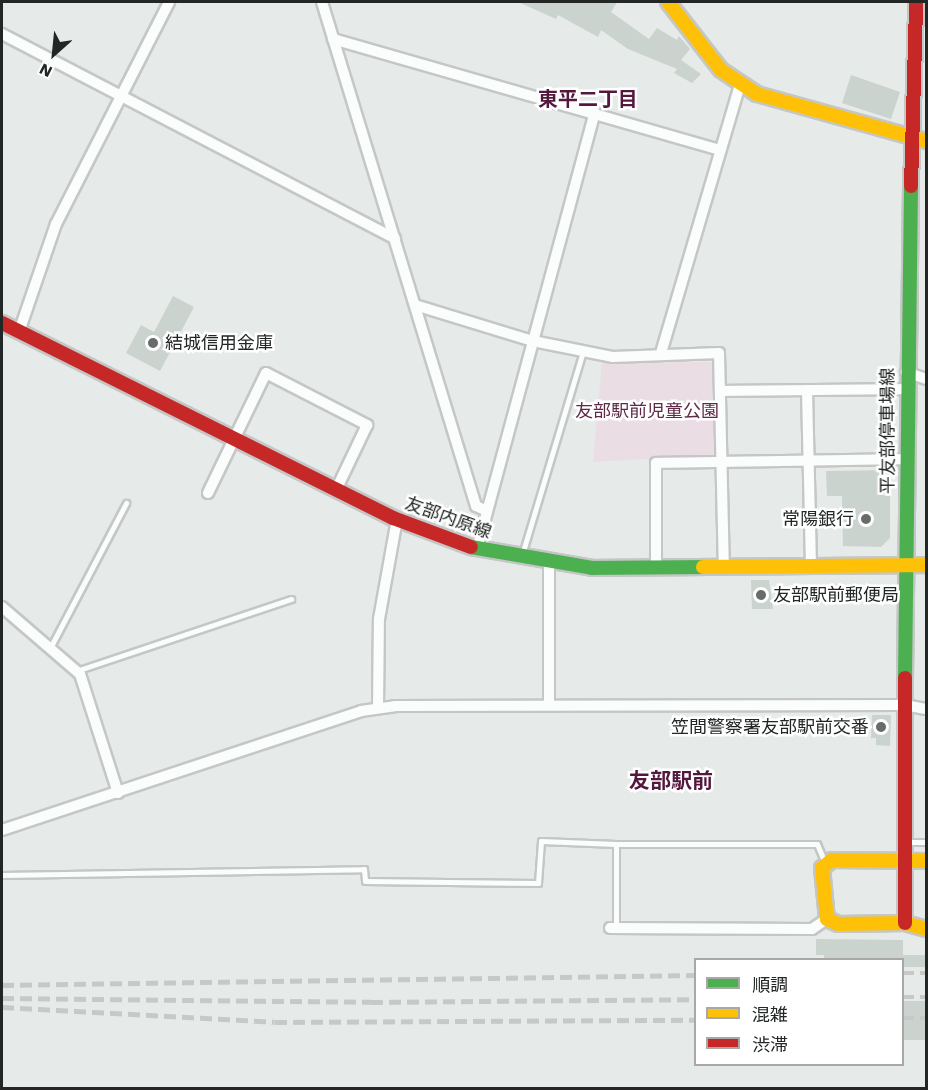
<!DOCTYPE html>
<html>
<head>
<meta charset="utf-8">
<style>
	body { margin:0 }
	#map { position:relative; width:928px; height:1090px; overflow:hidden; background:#e6eae8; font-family:"Work Sans","Noto Sans JP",sans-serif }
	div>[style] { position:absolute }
	.green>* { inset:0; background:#eadde3 }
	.building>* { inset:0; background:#cbd3cf }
	.roads { filter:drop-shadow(2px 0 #c4c7c6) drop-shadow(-2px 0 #c4c7c6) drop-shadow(0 2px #c4c7c6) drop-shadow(0 -2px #c4c7c6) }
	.lane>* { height:5px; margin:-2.5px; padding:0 2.5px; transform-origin:2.5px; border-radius:2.5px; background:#fbfcfc }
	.street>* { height:10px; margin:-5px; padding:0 5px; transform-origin:5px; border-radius:5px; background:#fbfcfc }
	.fast>* { height:14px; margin:-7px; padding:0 7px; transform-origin:7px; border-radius:7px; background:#4caf50 }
	.slow>* { height:14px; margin:-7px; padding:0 7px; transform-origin:7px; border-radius:7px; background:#ffc107 }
	.jam>* { height:14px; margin:-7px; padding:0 7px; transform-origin:7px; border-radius:7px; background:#c62828 }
	.rail>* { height:4.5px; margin-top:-2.25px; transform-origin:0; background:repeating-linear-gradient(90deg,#c7c9c9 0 12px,transparent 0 18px) }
	.dots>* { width:16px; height:16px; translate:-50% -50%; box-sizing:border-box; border:3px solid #fff; border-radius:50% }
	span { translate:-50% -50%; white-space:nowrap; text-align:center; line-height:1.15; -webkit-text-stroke:5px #fff; paint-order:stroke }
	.poi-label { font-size:18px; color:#222624 }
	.left { translate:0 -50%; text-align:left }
	.right { translate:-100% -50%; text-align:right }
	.park-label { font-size:18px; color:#5e2a47 }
	.street-label { font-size:18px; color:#222624 }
	.neighbourhood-label { font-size:20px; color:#55183d; font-weight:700 }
	.quarter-label { font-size:21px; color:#55183d; font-weight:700 }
	.frame { position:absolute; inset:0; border:3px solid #222624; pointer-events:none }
	.legend { position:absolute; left:694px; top:958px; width:210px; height:108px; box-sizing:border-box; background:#fff; border:2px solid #a7a8a7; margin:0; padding:8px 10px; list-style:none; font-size:18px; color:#222624 }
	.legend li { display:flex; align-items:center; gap:12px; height:30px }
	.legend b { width:30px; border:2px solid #a7a8a7 }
	.north { position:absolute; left:24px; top:24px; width:60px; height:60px; -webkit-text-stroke:4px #fff; paint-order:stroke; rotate:207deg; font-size:16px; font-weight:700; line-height:24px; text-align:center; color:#222624 }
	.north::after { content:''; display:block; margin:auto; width:21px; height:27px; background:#222624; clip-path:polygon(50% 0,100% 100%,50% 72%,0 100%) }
</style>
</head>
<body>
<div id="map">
	<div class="green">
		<div style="clip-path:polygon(712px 362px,715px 455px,593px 462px,602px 363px)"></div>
	</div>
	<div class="building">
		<div style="clip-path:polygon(518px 2px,617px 2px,611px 12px,649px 39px,657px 28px,677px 40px,679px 36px,690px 49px,681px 60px,701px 74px,692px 83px,674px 73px,677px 69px,628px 49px,601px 30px,598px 37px,558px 15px,556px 19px)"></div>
		<div style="clip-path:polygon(851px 75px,900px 92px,891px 119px,842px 103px)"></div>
		<div style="clip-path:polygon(173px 296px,194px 307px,160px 371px,126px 353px,141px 325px,154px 332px)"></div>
		<div style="clip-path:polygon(890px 470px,890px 538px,881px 547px,843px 546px,842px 496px,827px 496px,826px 471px)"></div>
		<div style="clip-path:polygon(751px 580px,769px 580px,773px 609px,752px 609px)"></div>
		<div style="clip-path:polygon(872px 715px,891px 715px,890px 746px,876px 745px,876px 738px,871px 738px)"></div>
		<div style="clip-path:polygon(816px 939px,903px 940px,903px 955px,927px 955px,927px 967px,903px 967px,903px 960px,824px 960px,824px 955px,816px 955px)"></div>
		<div style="clip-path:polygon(903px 1001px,927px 1001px,927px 1040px,903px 1040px)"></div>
	</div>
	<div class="roads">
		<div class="lane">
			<div style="left:521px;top:558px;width:216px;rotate:-73.3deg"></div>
			<div style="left:50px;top:648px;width:164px;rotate:-62.3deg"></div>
			<div style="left:76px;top:671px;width:227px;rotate:-18.5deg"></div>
			<div style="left:908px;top:842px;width:18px"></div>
			<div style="left:2px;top:875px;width:362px;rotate:-0.9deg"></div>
			<div style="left:364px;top:869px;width:12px;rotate:85deg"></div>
			<div style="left:365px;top:881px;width:173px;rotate:0.7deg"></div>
			<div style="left:538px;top:883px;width:42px;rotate:-85.9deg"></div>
			<div style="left:541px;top:841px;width:75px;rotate:2.3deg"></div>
			<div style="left:616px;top:928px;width:84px;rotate:-90deg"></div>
			<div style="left:616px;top:844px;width:201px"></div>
			<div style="left:817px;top:844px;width:21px;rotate:67deg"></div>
		</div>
		<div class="street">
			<div style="left:322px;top:2px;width:527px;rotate:73.01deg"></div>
			<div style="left:476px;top:506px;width:12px;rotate:24deg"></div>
			<div style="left:2px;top:34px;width:443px;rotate:27.5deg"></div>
			<div style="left:333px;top:39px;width:403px;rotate:16deg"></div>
			<div style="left:415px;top:305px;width:123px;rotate:17deg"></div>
			<div style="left:533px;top:341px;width:82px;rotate:11.3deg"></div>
			<div style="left:613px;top:357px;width:106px;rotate:-2.2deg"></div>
			<div style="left:719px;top:353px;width:213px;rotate:88.7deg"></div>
			<div style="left:19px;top:332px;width:114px;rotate:-71.1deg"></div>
			<div style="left:56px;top:224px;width:249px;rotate:-63deg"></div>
			<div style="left:661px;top:353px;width:279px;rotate:-73.6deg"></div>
			<div style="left:906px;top:372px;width:21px;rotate:19deg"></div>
			<div style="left:807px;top:390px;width:175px;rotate:88.7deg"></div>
			<div style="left:721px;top:391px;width:185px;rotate:-0.6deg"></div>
			<div style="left:208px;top:493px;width:133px;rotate:-64.2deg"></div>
			<div style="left:266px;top:373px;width:114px;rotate:27.2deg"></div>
			<div style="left:367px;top:425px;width:72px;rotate:115.5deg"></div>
			<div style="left:477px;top:549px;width:452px;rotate:-74.9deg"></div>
			<div style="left:656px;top:568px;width:105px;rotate:-90deg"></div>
			<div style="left:656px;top:463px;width:250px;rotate:-0.9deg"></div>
			<div style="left:2px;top:607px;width:103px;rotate:40.7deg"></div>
			<div style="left:80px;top:674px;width:125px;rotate:72.3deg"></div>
			<div style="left:549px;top:705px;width:141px;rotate:-90deg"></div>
			<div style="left:378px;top:708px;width:89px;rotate:-89.4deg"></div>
			<div style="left:379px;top:619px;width:102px;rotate:-79.8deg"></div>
			<div style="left:2px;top:830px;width:378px;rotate:-18.3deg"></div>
			<div style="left:361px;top:711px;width:34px;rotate:-8deg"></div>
			<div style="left:395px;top:706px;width:510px;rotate:-0.11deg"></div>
			<div style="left:905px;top:705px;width:21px;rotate:11deg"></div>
			<div style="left:610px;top:928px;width:202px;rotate:0.3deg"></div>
			<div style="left:812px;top:929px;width:18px;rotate:-34deg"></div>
		</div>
		<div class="fast">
			<div style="left:471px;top:547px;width:123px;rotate:9.8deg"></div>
			<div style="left:592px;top:568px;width:111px;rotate:-0.5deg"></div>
			<div style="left:905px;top:678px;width:492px;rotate:-89.3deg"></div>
		</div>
		<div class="slow">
			<div style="left:668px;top:2px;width:86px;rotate:52.1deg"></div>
			<div style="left:721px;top:70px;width:43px;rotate:33.7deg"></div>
			<div style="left:757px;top:94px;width:175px;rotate:15.5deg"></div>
			<div style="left:703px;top:567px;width:223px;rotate:-0.5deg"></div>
			<div style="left:926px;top:861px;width:94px;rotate:-179.4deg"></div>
			<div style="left:832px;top:860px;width:13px;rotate:141deg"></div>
			<div style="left:822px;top:868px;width:51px;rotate:84.4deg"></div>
			<div style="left:827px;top:919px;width:12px;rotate:24deg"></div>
			<div style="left:838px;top:924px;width:67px;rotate:-0.9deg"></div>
			<div style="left:905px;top:923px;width:22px;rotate:16deg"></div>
		</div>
		<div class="jam">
			<div style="left:911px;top:186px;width:184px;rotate:-88.4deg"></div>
			<div style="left:2px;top:323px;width:437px;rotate:26.5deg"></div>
			<div style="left:393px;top:518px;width:83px;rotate:20.4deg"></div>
			<div style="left:905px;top:923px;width:245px;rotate:-90deg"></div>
		</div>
	</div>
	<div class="rail">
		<div style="left:902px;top:973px;width:24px"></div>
		<div style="left:2px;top:985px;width:694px;rotate:-0.83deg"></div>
		<div style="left:902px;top:997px;width:24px"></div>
		<div style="left:2px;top:998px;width:369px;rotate:0.6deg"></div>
		<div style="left:371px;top:1002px;width:325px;rotate:-0.5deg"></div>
		<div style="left:2px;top:1007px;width:273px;rotate:3.1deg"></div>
		<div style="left:275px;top:1022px;width:421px;rotate:-0.3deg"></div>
		<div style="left:902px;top:1018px;width:24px"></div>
	</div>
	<div class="dots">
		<div style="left:153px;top:343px;background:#676b69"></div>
		<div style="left:866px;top:519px;background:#676b69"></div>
		<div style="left:761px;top:595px;background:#676b69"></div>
		<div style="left:881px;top:727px;background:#676b69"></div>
	</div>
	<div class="poi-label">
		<span class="left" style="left:165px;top:343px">結城信用金庫</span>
		<span class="right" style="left:854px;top:519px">常陽銀行</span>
		<span class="left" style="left:773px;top:595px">友部駅前郵便局</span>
		<span class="right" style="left:869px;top:727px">笠間警察署友部駅前交番</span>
	</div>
	<div class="park-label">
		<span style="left:647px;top:411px">友部駅前児童公園</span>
	</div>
	<div class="street-label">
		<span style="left:888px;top:431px;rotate:-90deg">平友部停車場線</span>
		<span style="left:448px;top:518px;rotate:20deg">友部内原線</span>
	</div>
	<div class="neighbourhood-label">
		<span style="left:588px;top:99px">東平二丁目</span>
	</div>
	<div class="quarter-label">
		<span style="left:671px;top:781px">友部駅前</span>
	</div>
	<div class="frame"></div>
	<ul class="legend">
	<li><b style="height:8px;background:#4caf50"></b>順調</li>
	<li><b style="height:8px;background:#ffc107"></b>混雑</li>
	<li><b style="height:8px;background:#c62828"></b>渋滞</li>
	</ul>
	<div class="north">N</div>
</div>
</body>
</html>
